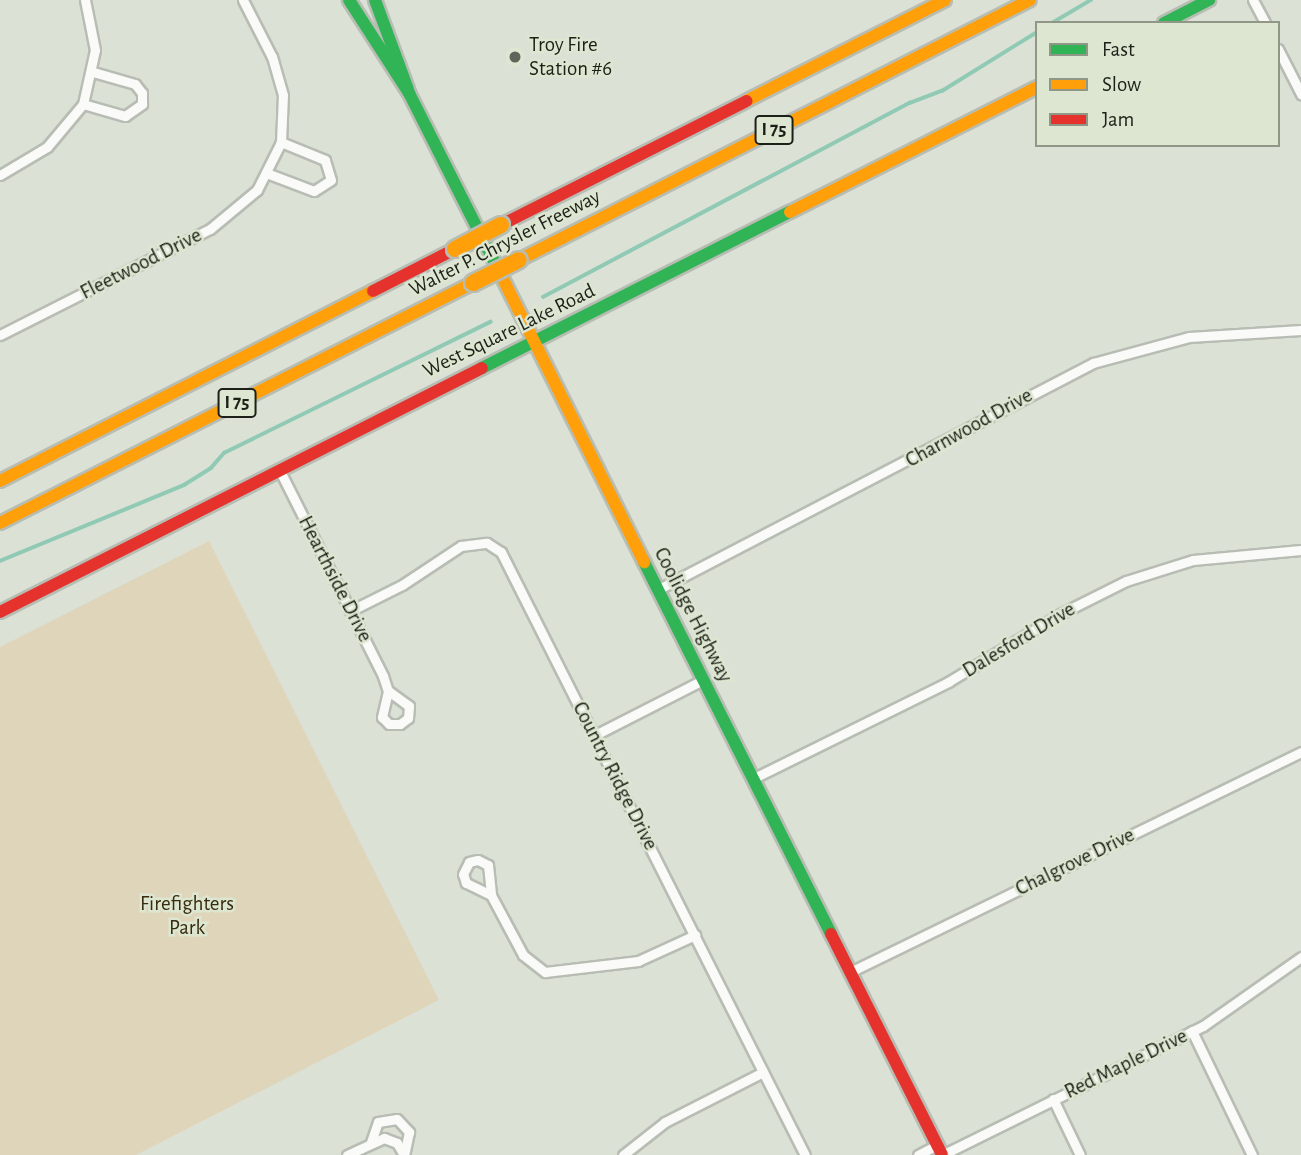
<!DOCTYPE html>
<html>
<head>
<meta charset="utf-8">
<style>
	body { margin:0 }
	#map { position:relative; width:1301px; height:1155px; overflow:hidden; background:#dce1d6; font-family:"Alegreya Sans",sans-serif }
	div>[style] { position:absolute }
	.green>* { inset:0; background:#dfd5ba }
	.stream>* { height:3.5px; margin:-1.75px; padding:0 1.75px; transform-origin:1.75px; border-radius:1.75px; background:#90cab4 }
	.roads { filter:drop-shadow(2px 0 #b8bdb4) drop-shadow(-2px 0 #b8bdb4) drop-shadow(0 2px #b8bdb4) drop-shadow(0 -2px #b8bdb4) }
	.street>* { height:9px; margin:-4.5px; padding:0 4.5px; transform-origin:4.5px; border-radius:4.5px; background:#fafaf9 }
	.fast>* { height:12px; margin:-6px; padding:0 6px; transform-origin:6px; border-radius:6px; background:#30b455 }
	.slow>* { height:12px; margin:-6px; padding:0 6px; transform-origin:6px; border-radius:6px; background:#ff9f0a }
	.jam>* { height:12px; margin:-6px; padding:0 6px; transform-origin:6px; border-radius:6px; background:#e5322d }
	.bridges { filter:drop-shadow(2px 0 #b8bdb4) drop-shadow(-2px 0 #b8bdb4) drop-shadow(0 2px #b8bdb4) drop-shadow(0 -2px #b8bdb4) }
	.slow-bridge>* { height:16px; margin:-8px; padding:0 8px; transform-origin:8px; border-radius:8px; background:#ff9f0a }
	.dots>* { width:19px; height:19px; translate:-50% -50%; box-sizing:border-box; border:4px solid #dde6d1; border-radius:50% }
	span { translate:-50% -50%; white-space:nowrap; text-align:center; line-height:1.15; -webkit-text-stroke:5px #dde6d1; paint-order:stroke }
	.shield-label span { padding:2px 5px; background:#dde6d1; border:2px solid; border-radius:5px; -webkit-text-stroke-width:0 }
	.shield-label { font-size:19px; color:#1d2018; font-weight:700 }
	.poi-label { font-size:21px; color:#1d2018 }
	.left { translate:0 -50%; text-align:left }
	.street-label { font-size:21px; color:#1d2018 }
	.park-label { font-size:21px; color:#392b0e }
	.legend { position:absolute; left:1035px; top:21px; width:245px; height:126px; box-sizing:border-box; background:#dde6d1; border:2px solid #909787; margin:0; padding:9px 12px; list-style:none; font-size:21px; color:#1d2018 }
	.legend li { display:flex; align-items:center; gap:14px; height:35px }
	.legend b { width:35px; border:2px solid #909787 }
</style>
</head>
<body>
<div id="map">
	<div class="green">
		<div style="clip-path:polygon(209px 541px,439px 1000px,136px 1155px,0 1155px,0 647px)"></div>
	</div>
	<div class="stream">
		<div style="left:1052px;top:23px;width:45px;rotate:-30.5deg"></div>
		<div style="left:543px;top:297px;width:415px;rotate:-27.9deg"></div>
		<div style="left:910px;top:103px;width:34px;rotate:-21deg"></div>
		<div style="left:942px;top:91px;width:112px;rotate:-31.8deg"></div>
		<div style="left:0;top:561px;width:199px;rotate:-22.4deg"></div>
		<div style="left:184px;top:485px;width:32px;rotate:-32deg"></div>
		<div style="left:211px;top:468px;width:20px;rotate:-49deg"></div>
		<div style="left:224px;top:453px;width:297px;rotate:-26.2deg"></div>
	</div>
	<div class="roads">
		<div class="street">
			<div style="left:1253px;top:0;width:26px;rotate:62deg"></div>
			<div style="left:1278px;top:49px;width:51px;rotate:62.9deg"></div>
			<div style="left:83px;top:104px;width:44px;rotate:15.9deg"></div>
			<div style="left:125px;top:116px;width:21px;rotate:-35deg"></div>
			<div style="left:142px;top:104px;width:11px;rotate:-90deg"></div>
			<div style="left:142px;top:93px;width:11px;rotate:-128deg"></div>
			<div style="left:135px;top:84px;width:44px;rotate:-164.1deg"></div>
			<div style="left:269px;top:174px;width:48px;rotate:20.7deg"></div>
			<div style="left:314px;top:191px;width:20px;rotate:-33deg"></div>
			<div style="left:331px;top:180px;width:21px;rotate:-107deg"></div>
			<div style="left:325px;top:160px;width:48px;rotate:-157.8deg"></div>
			<div style="left:0;top:175px;width:55px;rotate:-30.8deg"></div>
			<div style="left:47px;top:147px;width:56px;rotate:-50.1deg"></div>
			<div style="left:83px;top:104px;width:55px;rotate:-77.5deg"></div>
			<div style="left:95px;top:50px;width:51px;rotate:-101.3deg"></div>
			<div style="left:0;top:335px;width:235px;rotate:-26.8deg"></div>
			<div style="left:210px;top:229px;width:61px;rotate:-39.7deg"></div>
			<div style="left:257px;top:190px;width:54px;rotate:-63.4deg"></div>
			<div style="left:281px;top:142px;width:47px;rotate:-87.6deg"></div>
			<div style="left:283px;top:95px;width:40px;rotate:-106deg"></div>
			<div style="left:272px;top:57px;width:64px;rotate:-117deg"></div>
			<div style="left:279px;top:469px;width:232px;rotate:63.3deg"></div>
			<div style="left:383px;top:676px;width:16px;rotate:72deg"></div>
			<div style="left:388px;top:691px;width:27px;rotate:103deg"></div>
			<div style="left:382px;top:717px;width:10px;rotate:45deg"></div>
			<div style="left:389px;top:724px;width:11px"></div>
			<div style="left:400px;top:724px;width:10px;rotate:-37deg"></div>
			<div style="left:408px;top:718px;width:12px;rotate:-85deg"></div>
			<div style="left:409px;top:706px;width:26px;rotate:-144deg"></div>
			<div style="left:657px;top:590px;width:492px;rotate:-27.5deg"></div>
			<div style="left:1093px;top:363px;width:99px;rotate:-15.2deg"></div>
			<div style="left:1189px;top:337px;width:112px;rotate:-3.6deg"></div>
			<div style="left:350px;top:611px;width:58px;rotate:-26.6deg"></div>
			<div style="left:402px;top:585px;width:71px;rotate:-33.5deg"></div>
			<div style="left:461px;top:546px;width:26px;rotate:-7deg"></div>
			<div style="left:487px;top:543px;width:17px;rotate:33deg"></div>
			<div style="left:501px;top:552px;width:675px;rotate:63.25deg"></div>
			<div style="left:595px;top:735px;width:121px;rotate:-27deg"></div>
			<div style="left:752px;top:779px;width:219px;rotate:-26.3deg"></div>
			<div style="left:948px;top:682px;width:133px;rotate:-31.2deg"></div>
			<div style="left:1062px;top:613px;width:72px;rotate:-26.6deg"></div>
			<div style="left:1126px;top:581px;width:70px;rotate:-17.4deg"></div>
			<div style="left:1193px;top:560px;width:108px;rotate:-5.3deg"></div>
			<div style="left:491px;top:895px;width:28px;rotate:-154deg"></div>
			<div style="left:466px;top:883px;width:9px;rotate:-108deg"></div>
			<div style="left:463px;top:874px;width:13px;rotate:-63deg"></div>
			<div style="left:469px;top:862px;width:9px;rotate:-13deg"></div>
			<div style="left:478px;top:860px;width:11px;rotate:27deg"></div>
			<div style="left:488px;top:865px;width:30px;rotate:84deg"></div>
			<div style="left:491px;top:895px;width:68px;rotate:61.9deg"></div>
			<div style="left:523px;top:955px;width:28px;rotate:38deg"></div>
			<div style="left:545px;top:972px;width:94px;rotate:-6.7deg"></div>
			<div style="left:638px;top:961px;width:63px;rotate:-24.5deg"></div>
			<div style="left:850px;top:972px;width:502px;rotate:-26deg"></div>
			<div style="left:1192px;top:1031px;width:138px;rotate:64.2deg"></div>
			<div style="left:1053px;top:1099px;width:62px;rotate:64.3deg"></div>
			<div style="left:371px;top:1142px;width:21px;rotate:-71deg"></div>
			<div style="left:378px;top:1122px;width:19px;rotate:-9deg"></div>
			<div style="left:397px;top:1119px;width:18px;rotate:47deg"></div>
			<div style="left:409px;top:1132px;width:24px;rotate:102deg"></div>
			<div style="left:347px;top:1155px;width:41px;rotate:-24.7deg"></div>
			<div style="left:384px;top:1138px;width:14px;rotate:21deg"></div>
			<div style="left:397px;top:1143px;width:14px;rotate:60deg"></div>
			<div style="left:623px;top:1155px;width:53px;rotate:-38.2deg"></div>
			<div style="left:665px;top:1122px;width:110px;rotate:-27deg"></div>
			<div style="left:918px;top:1155px;width:21px;rotate:-28deg"></div>
			<div style="left:942px;top:1155px;width:291px;rotate:-26.3deg"></div>
			<div style="left:1203px;top:1026px;width:120px;rotate:-35.1deg"></div>
		</div>
		<div class="fast">
			<div style="left:349px;top:0;width:111px;rotate:57.2deg"></div>
			<div style="left:409px;top:93px;width:195px;rotate:63.2deg"></div>
			<div style="left:375px;top:0;width:95px;rotate:69.7deg"></div>
			<div style="left:1164px;top:23px;width:51px;rotate:-27.1deg"></div>
			<div style="left:482px;top:368px;width:345px;rotate:-26.9deg"></div>
			<div style="left:644px;top:562px;width:416px;rotate:63.3deg"></div>
		</div>
		<div class="slow">
			<div style="left:746px;top:101px;width:223px;rotate:-26.9deg"></div>
			<div style="left:790px;top:212px;width:277px;rotate:-26.8deg"></div>
			<div style="left:519px;top:260px;width:573px;rotate:-26.97deg"></div>
			<div style="left:497px;top:267px;width:330px;rotate:63.5deg"></div>
			<div style="left:0;top:481px;width:419px;rotate:-27deg"></div>
			<div style="left:0;top:523px;width:530px;rotate:-26.9deg"></div>
		</div>
		<div class="jam">
			<div style="left:501px;top:225px;width:275px;rotate:-26.8deg"></div>
			<div style="left:373px;top:291px;width:92px;rotate:-27.1deg"></div>
			<div style="left:0;top:612px;width:540px;rotate:-26.85deg"></div>
			<div style="left:831px;top:934px;width:247px;rotate:63.3deg"></div>
		</div>
	</div>
	<div class="bridges">
		<div class="slow-bridge">
			<div style="left:455px;top:249px;width:52px;rotate:-27.6deg"></div>
			<div style="left:473px;top:283px;width:51px;rotate:-26.6deg"></div>
		</div>
	</div>
	<div class="dots">
		<div style="left:515px;top:57px;background:#60645a"></div>
	</div>
	<div class="shield-label">
		<span style="left:774px;top:130px">I 75</span>
		<span style="left:237px;top:403px">I 75</span>
	</div>
	<div class="poi-label">
		<span class="left" style="left:529px;top:57px">Troy Fire<br>Station #6</span>
	</div>
	<div class="street-label">
		<span style="left:505px;top:243px;rotate:-27deg">Walter P. Chrysler Freeway</span>
		<span style="left:141px;top:264px;rotate:-27deg">Fleetwood Drive</span>
		<span style="left:509px;top:331px;rotate:-26deg">West Square Lake Road</span>
		<span style="left:969px;top:428px;rotate:-29deg">Charnwood Drive</span>
		<span style="left:335px;top:579px;rotate:63deg">Hearthside Drive</span>
		<span style="left:693px;top:615px;rotate:63deg">Coolidge Highway</span>
		<span style="left:1019px;top:640px;rotate:-31deg">Dalesford Drive</span>
		<span style="left:615px;top:776px;rotate:63deg">Country Ridge Drive</span>
		<span style="left:1075px;top:862px;rotate:-26deg">Chalgrove Drive</span>
		<span style="left:1126px;top:1064px;rotate:-26deg">Red Maple Drive</span>
	</div>
	<div class="park-label">
		<span style="left:187px;top:916px">Firefighters<br>Park</span>
	</div>
	<ul class="legend">
	<li><b style="height:9px;background:#30b455"></b>Fast</li>
	<li><b style="height:9px;background:#ff9f0a"></b>Slow</li>
	<li><b style="height:9px;background:#e5322d"></b>Jam</li>
	</ul>
</div>
</body>
</html>
